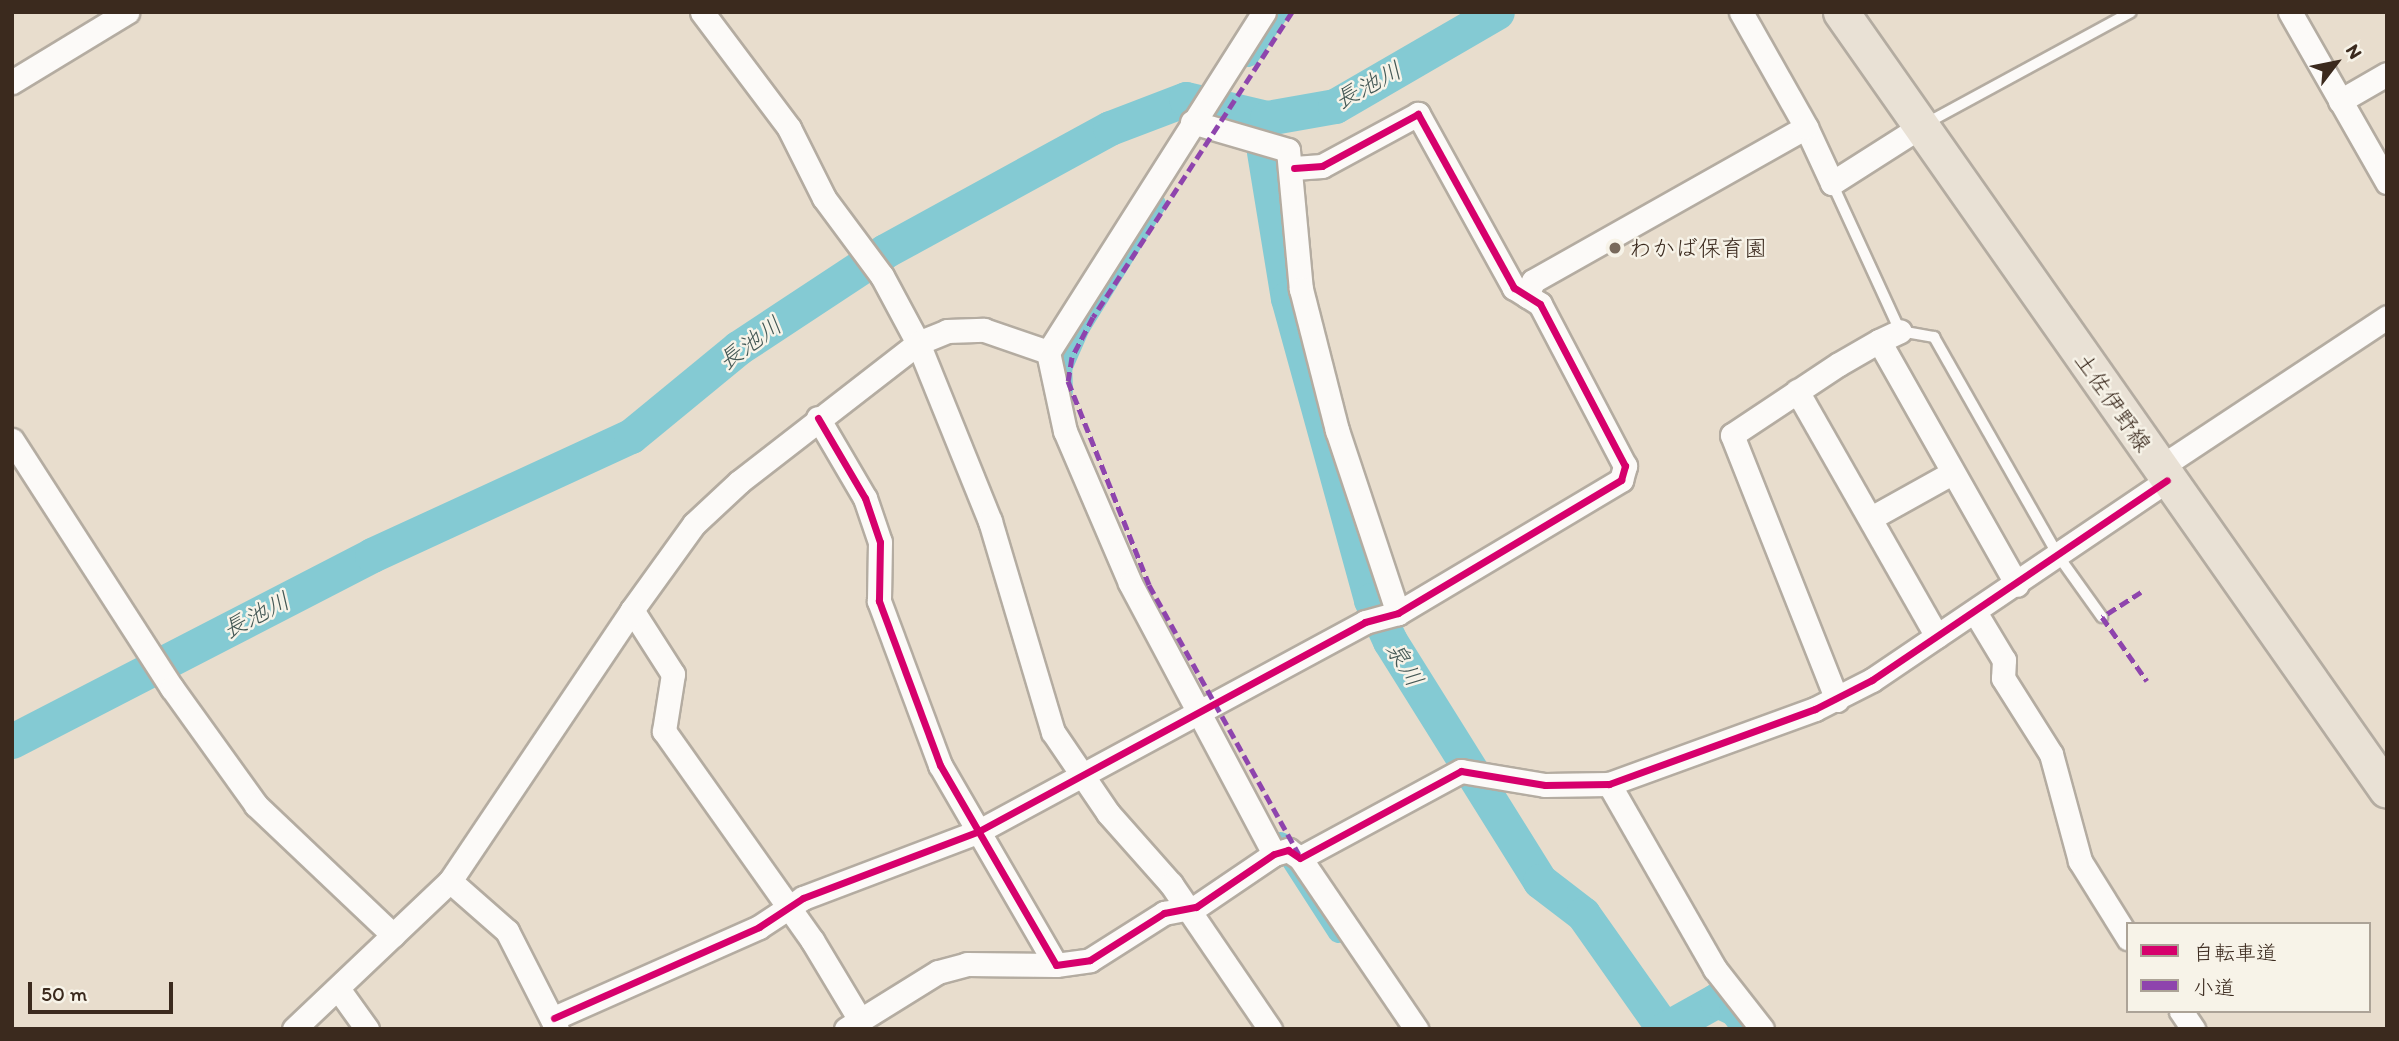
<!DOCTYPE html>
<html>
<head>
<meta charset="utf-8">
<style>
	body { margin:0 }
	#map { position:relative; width:2399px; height:1041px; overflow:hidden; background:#e8ddcd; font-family:Itim,"Klee One",sans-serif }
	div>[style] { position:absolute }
	.canal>* { height:21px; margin:-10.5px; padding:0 10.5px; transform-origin:10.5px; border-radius:10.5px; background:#84cad3 }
	.river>* { height:35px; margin:-17.5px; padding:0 17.5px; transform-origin:17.5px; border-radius:17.5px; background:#84cad3 }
	.roads { filter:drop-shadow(2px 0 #b4aca1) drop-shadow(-2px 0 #b4aca1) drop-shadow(0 2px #b4aca1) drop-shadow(0 -2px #b4aca1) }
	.lane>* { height:10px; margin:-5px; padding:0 5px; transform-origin:5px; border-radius:5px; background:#fcfaf8 }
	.street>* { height:23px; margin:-11.5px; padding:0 11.5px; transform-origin:11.5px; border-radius:11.5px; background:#fcfaf8 }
	.primary>* { height:35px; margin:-17.5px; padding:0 17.5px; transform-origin:17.5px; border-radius:17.5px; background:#e9e1d5 }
	.quiet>* { height:5px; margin-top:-2.5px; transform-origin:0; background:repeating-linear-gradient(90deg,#8e44ad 0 10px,transparent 0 15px) }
	.cycleway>* { height:7px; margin:-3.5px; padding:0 3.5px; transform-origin:3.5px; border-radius:3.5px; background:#d6006c }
	.dots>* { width:19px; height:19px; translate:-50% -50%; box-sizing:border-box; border:4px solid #f7f3e8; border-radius:50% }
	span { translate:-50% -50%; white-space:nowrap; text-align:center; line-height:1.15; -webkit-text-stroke:5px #f7f3e8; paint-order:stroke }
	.poi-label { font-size:23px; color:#3b2a1e }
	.left { translate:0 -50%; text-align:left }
	.street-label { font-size:23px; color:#3b2a1e }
	.water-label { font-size:24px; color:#445855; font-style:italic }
	.frame { position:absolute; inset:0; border:14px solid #3b2a1e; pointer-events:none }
	.legend { position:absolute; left:2126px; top:922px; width:245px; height:91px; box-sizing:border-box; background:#f7f3e8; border:2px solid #aca397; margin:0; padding:9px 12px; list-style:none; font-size:21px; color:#3b2a1e }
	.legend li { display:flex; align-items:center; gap:14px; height:35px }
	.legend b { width:35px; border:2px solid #aca397 }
	.north { position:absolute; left:2301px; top:28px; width:70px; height:70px; -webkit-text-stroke:5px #f7f3e8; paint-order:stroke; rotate:58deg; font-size:19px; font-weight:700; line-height:28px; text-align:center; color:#3b2a1e }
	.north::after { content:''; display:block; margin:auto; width:24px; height:32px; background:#3b2a1e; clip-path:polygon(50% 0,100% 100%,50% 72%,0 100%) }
	.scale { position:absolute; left:28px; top:982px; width:145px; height:32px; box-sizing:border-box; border:4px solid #3b2a1e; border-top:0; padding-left:9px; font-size:21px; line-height:24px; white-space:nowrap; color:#3b2a1e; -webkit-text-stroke:5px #f7f3e8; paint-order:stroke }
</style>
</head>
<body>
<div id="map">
	<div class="canal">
		<div style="left:1248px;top:56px;width:53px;rotate:-55.7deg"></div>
		<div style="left:1062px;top:391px;width:23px;rotate:-92deg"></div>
		<div style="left:1061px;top:368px;width:45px;rotate:-66.3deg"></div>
		<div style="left:1079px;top:327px;width:145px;rotate:-58.3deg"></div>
		<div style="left:1280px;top:842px;width:107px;rotate:57.2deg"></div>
	</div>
	<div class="river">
		<div style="left:1264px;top:152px;width:148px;rotate:80.7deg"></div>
		<div style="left:1288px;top:298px;width:313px;rotate:74.6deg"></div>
		<div style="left:1371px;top:600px;width:45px;rotate:65.1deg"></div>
		<div style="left:1390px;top:641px;width:283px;rotate:58deg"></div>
		<div style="left:1540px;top:881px;width:54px;rotate:37.5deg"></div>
		<div style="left:1583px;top:914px;width:141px;rotate:54.8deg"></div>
		<div style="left:12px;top:741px;width:405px;rotate:-27.3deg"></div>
		<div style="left:372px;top:555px;width:285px;rotate:-24.7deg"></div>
		<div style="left:631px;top:436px;width:139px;rotate:-39.4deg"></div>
		<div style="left:738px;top:348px;width:176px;rotate:-33.4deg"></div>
		<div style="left:885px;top:251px;width:256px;rotate:-28.7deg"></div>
		<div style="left:1110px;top:128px;width:81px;rotate:-20.9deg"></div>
		<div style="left:1186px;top:99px;width:83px;rotate:13.2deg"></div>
		<div style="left:1267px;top:118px;width:69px;rotate:-10deg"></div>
		<div style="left:1335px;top:106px;width:187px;rotate:-30.1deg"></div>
		<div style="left:1665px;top:1029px;width:60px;rotate:-29.1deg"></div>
		<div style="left:1717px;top:1000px;width:21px;rotate:25deg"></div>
		<div style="left:1736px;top:1009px;width:25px;rotate:53deg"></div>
	</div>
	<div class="roads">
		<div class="lane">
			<div style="left:1925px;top:124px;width:234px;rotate:-28.5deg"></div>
			<div style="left:1832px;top:183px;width:163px;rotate:65.3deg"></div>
			<div style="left:1900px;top:331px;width:35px;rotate:10deg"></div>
			<div style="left:1934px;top:337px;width:253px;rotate:60.4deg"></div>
			<div style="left:2059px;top:557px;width:74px;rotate:54.4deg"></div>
		</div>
		<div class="street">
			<div style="left:702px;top:12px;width:145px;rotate:53.1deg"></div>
			<div style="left:789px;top:128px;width:78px;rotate:63.4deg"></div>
			<div style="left:824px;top:198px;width:97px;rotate:53.4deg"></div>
			<div style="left:882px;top:276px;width:76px;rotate:61.8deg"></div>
			<div style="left:918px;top:343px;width:192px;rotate:68deg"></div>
			<div style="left:990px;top:521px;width:220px;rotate:73.4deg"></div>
			<div style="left:1053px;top:732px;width:98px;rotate:55.8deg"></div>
			<div style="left:1108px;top:813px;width:95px;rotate:48.4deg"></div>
			<div style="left:1171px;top:884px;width:176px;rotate:55.7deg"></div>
			<div style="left:1264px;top:12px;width:403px;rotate:122.4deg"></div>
			<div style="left:1048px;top:352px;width:81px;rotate:77.9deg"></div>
			<div style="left:1065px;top:431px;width:165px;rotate:66.8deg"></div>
			<div style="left:1130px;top:583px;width:307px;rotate:62deg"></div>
			<div style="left:2290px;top:12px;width:196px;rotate:60.3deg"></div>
			<div style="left:12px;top:82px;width:135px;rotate:-31.3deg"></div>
			<div style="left:2340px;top:101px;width:54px;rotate:-29.9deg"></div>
			<div style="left:1192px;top:122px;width:100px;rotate:16.3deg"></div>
			<div style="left:1288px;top:150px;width:140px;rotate:84.7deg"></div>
			<div style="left:1301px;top:289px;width:146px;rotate:75.7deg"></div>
			<div style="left:1337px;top:430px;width:193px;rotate:71.6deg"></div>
			<div style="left:1806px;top:127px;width:62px;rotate:65.1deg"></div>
			<div style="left:1832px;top:183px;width:104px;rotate:-32.5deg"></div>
			<div style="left:1527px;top:296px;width:16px;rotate:-68deg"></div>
			<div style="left:1533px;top:281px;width:313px;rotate:-29.4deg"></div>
			<div style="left:1806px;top:127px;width:132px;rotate:-119.5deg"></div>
			<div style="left:1879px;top:341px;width:23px;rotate:-25deg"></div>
			<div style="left:1797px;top:391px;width:282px;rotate:60.3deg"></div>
			<div style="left:818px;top:418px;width:93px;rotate:59.6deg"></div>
			<div style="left:865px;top:498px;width:46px;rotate:71.2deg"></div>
			<div style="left:880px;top:542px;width:59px;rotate:91deg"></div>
			<div style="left:879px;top:601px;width:175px;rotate:69.6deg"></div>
			<div style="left:940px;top:765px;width:231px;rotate:59.9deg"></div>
			<div style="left:1056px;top:965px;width:34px;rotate:-8deg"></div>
			<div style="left:1090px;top:960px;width:88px;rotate:-32.4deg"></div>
			<div style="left:1164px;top:913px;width:33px;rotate:-11deg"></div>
			<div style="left:1196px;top:907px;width:94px;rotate:-34.2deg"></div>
			<div style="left:1274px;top:854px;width:15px;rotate:-16deg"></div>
			<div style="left:1288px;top:850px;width:14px;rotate:34deg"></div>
			<div style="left:1300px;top:858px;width:183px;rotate:-28.4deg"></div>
			<div style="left:1461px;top:771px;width:85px;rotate:9.5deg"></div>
			<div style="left:1545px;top:785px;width:64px;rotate:-0.9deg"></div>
			<div style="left:1609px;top:784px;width:219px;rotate:-20deg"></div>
			<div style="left:1815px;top:709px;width:64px;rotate:-27deg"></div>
			<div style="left:1872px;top:680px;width:356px;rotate:-34.1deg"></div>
			<div style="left:12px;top:440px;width:295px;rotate:57.2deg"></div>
			<div style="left:172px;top:688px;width:144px;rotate:54.3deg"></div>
			<div style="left:256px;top:805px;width:189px;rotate:43.5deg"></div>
			<div style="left:2159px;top:468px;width:273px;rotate:-33.5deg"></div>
			<div style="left:1871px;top:518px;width:93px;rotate:-29.1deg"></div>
			<div style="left:632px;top:610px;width:76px;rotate:57.4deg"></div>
			<div style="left:673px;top:674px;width:58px;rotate:99deg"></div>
			<div style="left:664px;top:731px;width:256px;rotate:54.7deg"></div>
			<div style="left:812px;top:940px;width:93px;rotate:59deg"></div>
			<div style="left:1975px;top:612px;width:56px;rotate:58.9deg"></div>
			<div style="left:2004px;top:660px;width:18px;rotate:93deg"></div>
			<div style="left:2003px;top:678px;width:90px;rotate:57.7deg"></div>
			<div style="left:2051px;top:754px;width:111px;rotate:74.8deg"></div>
			<div style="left:2080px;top:861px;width:91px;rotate:58.1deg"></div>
			<div style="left:1837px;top:700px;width:285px;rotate:-111.6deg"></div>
			<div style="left:1732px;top:435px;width:128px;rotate:-33.6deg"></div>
			<div style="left:1839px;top:364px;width:46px;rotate:-29.9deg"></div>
			<div style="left:1879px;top:341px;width:280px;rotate:60.5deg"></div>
			<div style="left:1609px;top:784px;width:213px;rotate:60.2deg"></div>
			<div style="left:1715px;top:969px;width:76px;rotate:51.9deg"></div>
			<div style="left:1300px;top:858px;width:207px;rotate:55.8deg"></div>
			<div style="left:450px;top:881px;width:76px;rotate:41.3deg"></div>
			<div style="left:507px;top:931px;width:110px;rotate:63deg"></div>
			<div style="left:339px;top:990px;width:48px;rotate:54.3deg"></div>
			<div style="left:2181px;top:1011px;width:22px;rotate:56deg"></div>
			<div style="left:554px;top:1018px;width:224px;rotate:-23.9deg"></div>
			<div style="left:759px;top:927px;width:53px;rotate:-33.4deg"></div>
			<div style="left:803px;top:898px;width:188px;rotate:-20.8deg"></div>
			<div style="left:979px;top:831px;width:439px;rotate:-28.4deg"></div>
			<div style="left:1365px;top:622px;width:34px;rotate:-15deg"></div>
			<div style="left:1398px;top:613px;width:260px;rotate:-30.8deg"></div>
			<div style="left:1621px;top:480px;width:15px;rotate:-74deg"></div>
			<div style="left:1625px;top:466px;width:183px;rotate:-117.7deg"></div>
			<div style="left:1540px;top:304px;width:31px;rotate:-148deg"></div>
			<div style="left:1514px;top:288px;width:199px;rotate:-118.9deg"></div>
			<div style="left:1418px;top:114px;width:109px;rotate:151.6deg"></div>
			<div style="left:1322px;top:166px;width:28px;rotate:176deg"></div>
			<div style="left:294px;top:1029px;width:215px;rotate:-43.5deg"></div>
			<div style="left:450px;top:881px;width:326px;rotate:-56.1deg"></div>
			<div style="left:632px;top:610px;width:106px;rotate:-54.2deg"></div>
			<div style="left:694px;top:524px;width:62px;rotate:-43deg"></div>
			<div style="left:739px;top:482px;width:227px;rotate:-37.8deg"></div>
			<div style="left:918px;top:343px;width:31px;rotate:-22deg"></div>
			<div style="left:947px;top:331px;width:37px;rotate:-2deg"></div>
			<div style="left:984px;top:330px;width:68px;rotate:19deg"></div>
			<div style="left:846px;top:1029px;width:108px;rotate:-31.8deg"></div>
			<div style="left:938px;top:972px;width:30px;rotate:-15deg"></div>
			<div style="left:967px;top:964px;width:89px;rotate:0.6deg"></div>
		</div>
		<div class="primary">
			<div style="left:1841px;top:12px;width:950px;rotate:54.94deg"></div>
		</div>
	</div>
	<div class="quiet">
		<div style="left:1292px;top:12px;width:364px;rotate:123.1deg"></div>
		<div style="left:1093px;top:317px;width:45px;rotate:117.7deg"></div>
		<div style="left:1072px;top:357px;width:24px;rotate:99deg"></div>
		<div style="left:1068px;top:381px;width:219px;rotate:68.3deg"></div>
		<div style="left:1149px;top:585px;width:308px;rotate:60.9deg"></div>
		<div style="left:2141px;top:592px;width:46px;rotate:147.3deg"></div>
		<div style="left:2102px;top:617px;width:78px;rotate:54.9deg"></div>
	</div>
	<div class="cycleway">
		<div style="left:818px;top:418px;width:93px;rotate:59.6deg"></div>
		<div style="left:865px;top:498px;width:46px;rotate:71.2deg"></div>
		<div style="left:880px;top:542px;width:59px;rotate:91deg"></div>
		<div style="left:879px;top:601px;width:175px;rotate:69.6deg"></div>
		<div style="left:940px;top:765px;width:231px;rotate:59.9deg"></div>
		<div style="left:1056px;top:965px;width:34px;rotate:-8deg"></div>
		<div style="left:1090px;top:960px;width:88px;rotate:-32.4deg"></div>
		<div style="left:1164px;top:913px;width:33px;rotate:-11deg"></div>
		<div style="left:1196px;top:907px;width:94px;rotate:-34.2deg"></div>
		<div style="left:1274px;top:854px;width:15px;rotate:-16deg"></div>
		<div style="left:1288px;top:850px;width:14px;rotate:34deg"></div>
		<div style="left:1300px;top:858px;width:183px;rotate:-28.4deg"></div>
		<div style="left:1461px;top:771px;width:85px;rotate:9.5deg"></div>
		<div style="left:1545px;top:785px;width:64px;rotate:-0.9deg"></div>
		<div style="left:1609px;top:784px;width:219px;rotate:-20deg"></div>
		<div style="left:1815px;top:709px;width:64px;rotate:-27deg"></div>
		<div style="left:1872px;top:680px;width:356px;rotate:-34.1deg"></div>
		<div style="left:554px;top:1018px;width:224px;rotate:-23.9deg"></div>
		<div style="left:759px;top:927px;width:53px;rotate:-33.4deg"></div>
		<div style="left:803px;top:898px;width:188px;rotate:-20.8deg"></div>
		<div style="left:979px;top:831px;width:439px;rotate:-28.4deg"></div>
		<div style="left:1365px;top:622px;width:34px;rotate:-15deg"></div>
		<div style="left:1398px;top:613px;width:260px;rotate:-30.8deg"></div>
		<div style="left:1621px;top:480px;width:15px;rotate:-74deg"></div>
		<div style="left:1625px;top:466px;width:183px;rotate:-117.7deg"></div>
		<div style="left:1540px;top:304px;width:31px;rotate:-148deg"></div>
		<div style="left:1514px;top:288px;width:199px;rotate:-118.9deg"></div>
		<div style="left:1418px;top:114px;width:109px;rotate:151.6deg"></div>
		<div style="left:1322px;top:166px;width:28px;rotate:176deg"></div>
	</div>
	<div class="dots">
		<div style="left:1615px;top:248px;background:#78695b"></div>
	</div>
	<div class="poi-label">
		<span class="left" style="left:1629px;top:248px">わかば保育園</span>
	</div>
	<div class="street-label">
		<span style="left:2113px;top:402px;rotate:55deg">土佐伊野線</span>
	</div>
	<div class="water-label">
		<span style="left:1368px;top:85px;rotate:-28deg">長池川</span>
		<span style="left:750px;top:343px;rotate:-36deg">長池川</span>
		<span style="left:256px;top:615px;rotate:-27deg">長池川</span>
		<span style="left:1405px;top:664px;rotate:59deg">泉川</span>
	</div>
	<div class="frame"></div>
	<ul class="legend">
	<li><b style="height:9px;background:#d6006c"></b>自転車道</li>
	<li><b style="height:9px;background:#8e44ad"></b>小道</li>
	</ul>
	<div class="north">N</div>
	<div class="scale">50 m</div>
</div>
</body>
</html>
